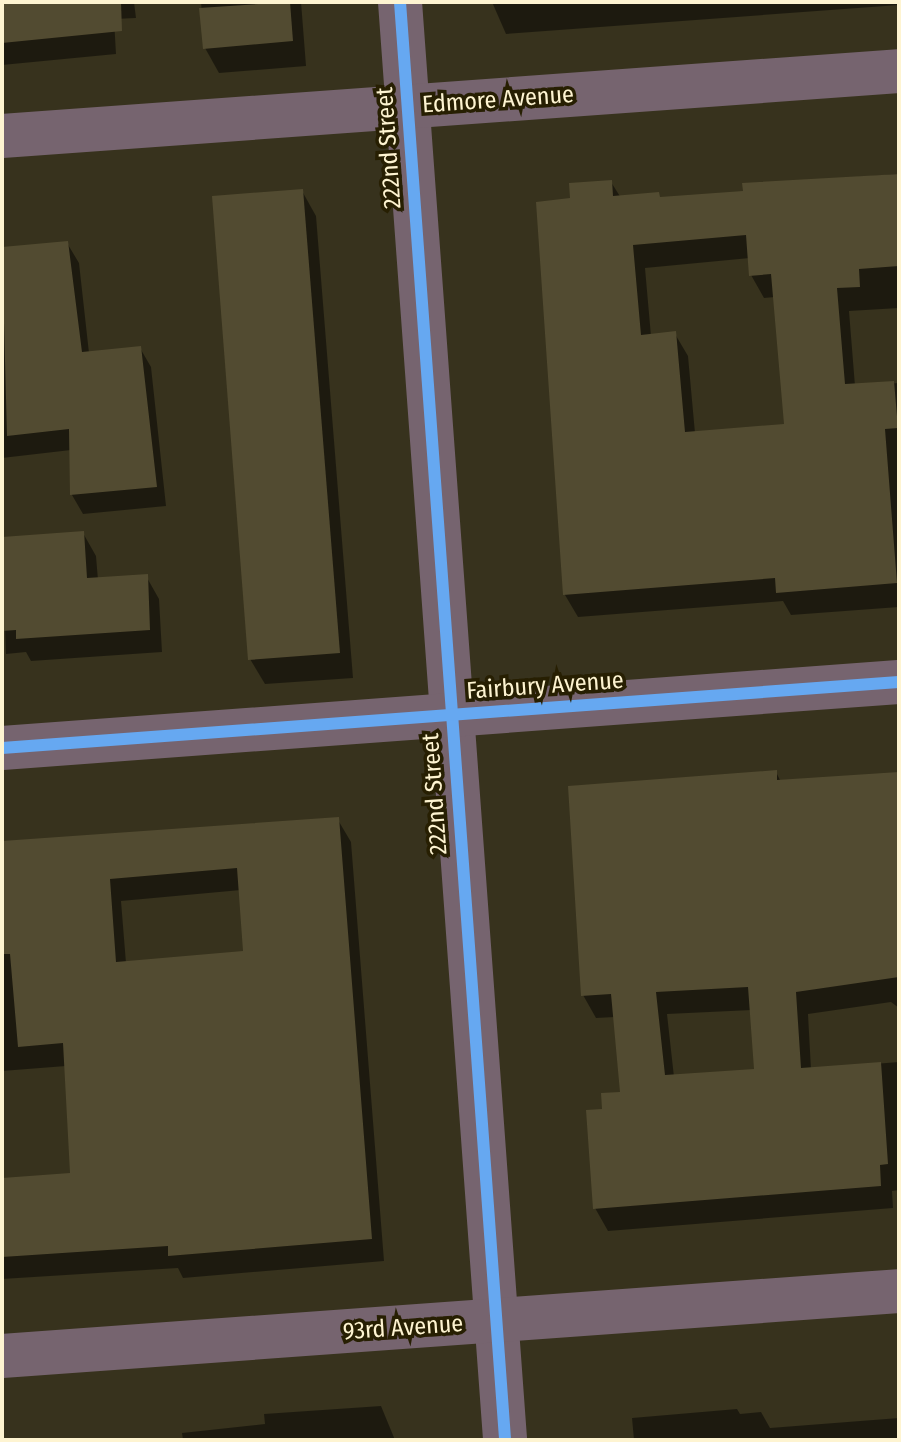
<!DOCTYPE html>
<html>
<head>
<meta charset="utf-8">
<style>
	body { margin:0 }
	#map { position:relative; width:901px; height:1442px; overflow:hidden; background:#37321d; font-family:"Fira Sans Condensed",sans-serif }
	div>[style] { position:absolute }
	.shadow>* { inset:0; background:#0007 }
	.building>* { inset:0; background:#524b31 }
	.street>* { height:44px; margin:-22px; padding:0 22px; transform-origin:22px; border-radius:22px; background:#76646f }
	.cycleway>* { height:12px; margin:-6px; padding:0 6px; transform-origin:6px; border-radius:6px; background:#66a8f1 }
	span { translate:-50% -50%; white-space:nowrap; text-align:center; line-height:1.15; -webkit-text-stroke:7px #271f02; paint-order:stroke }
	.street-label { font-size:24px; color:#fef4d1 }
	.frame { position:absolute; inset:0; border:4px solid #fef4d1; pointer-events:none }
</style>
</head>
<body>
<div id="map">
	<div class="shadow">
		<div style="clip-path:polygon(2px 2px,134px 2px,136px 18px,114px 19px,116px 54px,2px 65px)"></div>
		<div style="clip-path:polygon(201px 2px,301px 2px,306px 66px,219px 73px,205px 48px)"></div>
		<div style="clip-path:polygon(492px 2px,899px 2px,899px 5px,506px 34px)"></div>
		<div style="clip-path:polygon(evenodd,899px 174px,899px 308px,849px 311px,855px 386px,899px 383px,899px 607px,791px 615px,783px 601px,578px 617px,565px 595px,572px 200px,611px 182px,621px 198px,661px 199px,745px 193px,744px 185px,899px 174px,750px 258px,751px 275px,764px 298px,775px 297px,786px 426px,695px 433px,688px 356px,675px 334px,651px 336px,645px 268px,750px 258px)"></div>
		<div style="clip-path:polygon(302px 191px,316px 216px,353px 678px,265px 684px,250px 659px)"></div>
		<div style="clip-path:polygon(67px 243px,79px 263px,89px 353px,140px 348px,151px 367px,166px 506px,83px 514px,72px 495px,71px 450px,2px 458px,2px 248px)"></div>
		<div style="clip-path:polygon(83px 533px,96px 556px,98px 580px,146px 576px,159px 599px,162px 652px,31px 661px,26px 652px,6px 654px,2px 539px)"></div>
		<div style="clip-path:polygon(evenodd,776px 772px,781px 782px,899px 774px,899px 1008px,891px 1002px,808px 1014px,811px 1069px,899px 1062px,899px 1190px,892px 1191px,893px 1208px,608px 1231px,595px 1208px,604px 1111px,622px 1094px,615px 1017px,596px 1018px,583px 995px,776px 772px,752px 1010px,756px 1071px,674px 1077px,667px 1014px,752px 1010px)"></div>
		<div style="clip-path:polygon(evenodd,338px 820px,351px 842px,384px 1261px,183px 1278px,178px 1268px,2px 1279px,2px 1180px,72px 1175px,66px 1066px,2px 1071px,2px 842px,338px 820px,241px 890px,245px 953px,126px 963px,121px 901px,241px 890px)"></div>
		<div style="clip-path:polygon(381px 1406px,395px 1440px,183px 1440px,182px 1433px,265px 1424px,264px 1414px)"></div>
		<div style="clip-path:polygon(737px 1409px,740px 1414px,761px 1412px,770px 1428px,899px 1418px,899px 1440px,634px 1440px,632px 1418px)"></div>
	</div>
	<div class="building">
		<div style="clip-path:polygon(2px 2px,121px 2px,122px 31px,2px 43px)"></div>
		<div style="clip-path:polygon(290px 2px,293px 41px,203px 49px,199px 8px)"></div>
		<div style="clip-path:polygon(evenodd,899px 174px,899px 266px,859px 269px,860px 287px,837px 288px,845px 384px,894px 381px,898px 428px,885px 429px,897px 583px,776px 593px,775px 578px,563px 595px,536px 202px,570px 198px,569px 183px,612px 180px,613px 196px,659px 192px,660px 197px,743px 191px,742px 183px,899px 174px,746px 235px,749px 276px,771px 274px,784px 424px,685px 432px,676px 331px,641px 335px,633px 245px,746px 235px)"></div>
		<div style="clip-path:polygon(303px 189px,340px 653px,248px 660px,212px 196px)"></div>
		<div style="clip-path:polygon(68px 241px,82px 352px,141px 346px,157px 487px,70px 495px,69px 429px,7px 436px,2px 247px)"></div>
		<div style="clip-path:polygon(84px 531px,87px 578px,148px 574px,150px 630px,16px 639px,16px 630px,2px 631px,2px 537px)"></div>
		<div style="clip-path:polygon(evenodd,777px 770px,777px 780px,899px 772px,899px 977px,796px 992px,801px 1068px,881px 1062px,888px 1164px,880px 1165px,881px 1186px,593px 1209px,586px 1110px,602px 1109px,601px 1093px,620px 1092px,611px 994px,581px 996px,568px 786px,777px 770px,748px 987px,754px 1069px,665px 1075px,656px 992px,748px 987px)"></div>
		<div style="clip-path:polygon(evenodd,339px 817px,372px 1239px,168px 1256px,168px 1246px,2px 1257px,2px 1178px,70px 1173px,63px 1043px,18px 1047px,10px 954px,2px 954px,2px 841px,339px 817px,237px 868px,243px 951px,116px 962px,110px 879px,237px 868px)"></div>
	</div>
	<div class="street">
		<div style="left:400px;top:2px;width:1442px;rotate:85.82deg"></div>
		<div style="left:2px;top:136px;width:899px;rotate:-4.14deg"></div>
		<div style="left:2px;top:748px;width:899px;rotate:-4.21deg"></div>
		<div style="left:2px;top:1356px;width:899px;rotate:-4.14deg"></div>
	</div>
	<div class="cycleway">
		<div style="left:400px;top:2px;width:1442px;rotate:85.82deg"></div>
		<div style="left:2px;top:748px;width:899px;rotate:-4.21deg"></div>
	</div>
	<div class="street-label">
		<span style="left:498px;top:100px;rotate:-4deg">Edmore Avenue</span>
		<span style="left:389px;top:148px;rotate:-94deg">222nd Street</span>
		<span style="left:545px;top:686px;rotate:-4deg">Fairbury Avenue</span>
		<span style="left:435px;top:794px;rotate:-94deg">222nd Street</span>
		<span style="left:403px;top:1328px;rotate:-4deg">93rd Avenue</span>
	</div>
	<div class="frame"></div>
</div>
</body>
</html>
